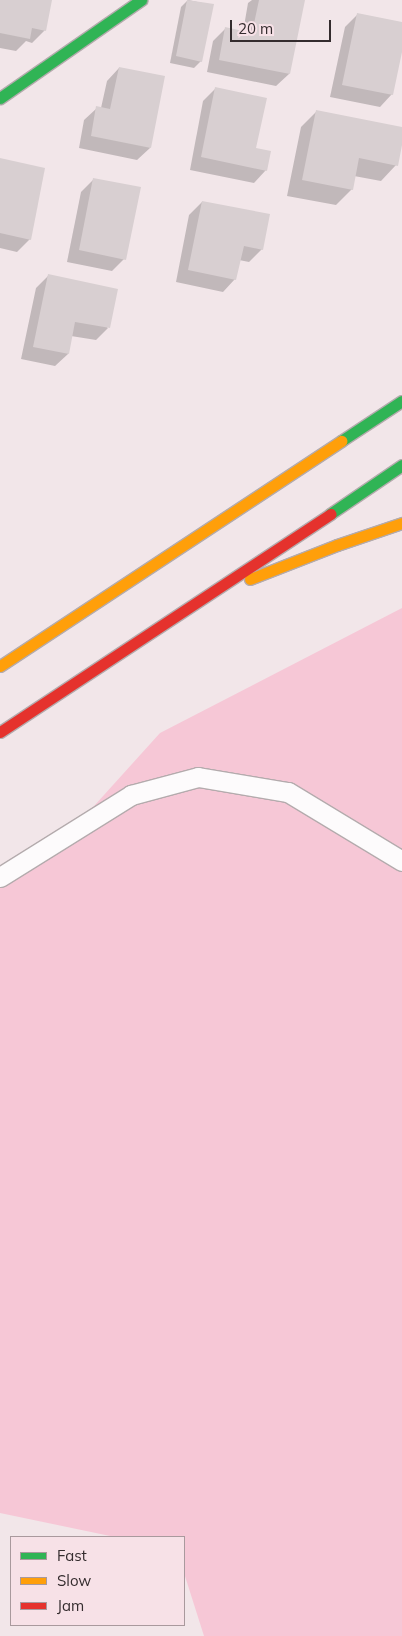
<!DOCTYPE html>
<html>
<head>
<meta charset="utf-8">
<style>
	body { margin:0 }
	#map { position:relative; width:402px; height:1636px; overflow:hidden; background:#f2e6e9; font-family:Mulish,sans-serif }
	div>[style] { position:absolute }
	.green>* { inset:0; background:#f6c7d6 }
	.shadow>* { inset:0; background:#0003 }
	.building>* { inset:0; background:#d8cfd1 }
	.roads { filter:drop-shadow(1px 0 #b4abad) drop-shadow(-1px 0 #b4abad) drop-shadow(0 1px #b4abad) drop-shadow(0 -1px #b4abad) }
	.lane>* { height:19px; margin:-9.5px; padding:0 9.5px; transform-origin:9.5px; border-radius:9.5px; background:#fdfbfc }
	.fast>* { height:11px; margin:-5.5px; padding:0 5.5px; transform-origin:5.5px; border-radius:5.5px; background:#30b455 }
	.slow>* { height:11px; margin:-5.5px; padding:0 5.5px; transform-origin:5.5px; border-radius:5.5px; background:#ff9f0a }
	.jam>* { height:11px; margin:-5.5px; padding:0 5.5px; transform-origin:5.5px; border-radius:5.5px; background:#e5322d }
	span { translate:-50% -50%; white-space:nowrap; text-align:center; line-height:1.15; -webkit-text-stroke:4.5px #f7e1e7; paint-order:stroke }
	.legend { position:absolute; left:10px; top:1536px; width:175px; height:90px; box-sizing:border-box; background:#f7e1e7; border:1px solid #a9999d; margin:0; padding:6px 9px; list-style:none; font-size:15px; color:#342c2e }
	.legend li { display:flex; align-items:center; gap:10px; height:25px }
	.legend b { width:25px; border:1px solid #a9999d }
	.scale { position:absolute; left:230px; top:20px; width:101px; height:22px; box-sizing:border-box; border:2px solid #342c2e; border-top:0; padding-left:6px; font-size:15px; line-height:18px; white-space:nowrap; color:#342c2e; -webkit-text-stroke:4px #f7e1e7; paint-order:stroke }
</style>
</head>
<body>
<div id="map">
	<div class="green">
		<div style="clip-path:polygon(402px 608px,402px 1636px,204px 1636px,184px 1573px,184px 1537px,115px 1537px,0 1513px,0 884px,57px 847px,160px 733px)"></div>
	</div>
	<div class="shadow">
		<div style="clip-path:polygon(0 0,51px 0,45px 30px,32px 43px,26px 41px,16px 51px,0 48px)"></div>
		<div style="clip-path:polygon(188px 0,212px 5px,201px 61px,194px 68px,170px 63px,181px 7px)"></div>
		<div style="clip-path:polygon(252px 0,304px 0,289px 74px,276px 86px,207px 72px,213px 41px,226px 28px,243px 32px,248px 3px)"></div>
		<div style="clip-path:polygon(357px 15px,402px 24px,402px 46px,392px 94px,380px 107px,330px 97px,345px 27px)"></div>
		<div style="clip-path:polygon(119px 68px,150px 148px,137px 160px,79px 148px,84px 120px,97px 108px,101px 108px,107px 81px)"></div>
		<div style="clip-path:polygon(216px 88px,266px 170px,254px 183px,190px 170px,203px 101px)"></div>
		<div style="clip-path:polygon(317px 111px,402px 128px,396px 165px,381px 181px,354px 176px,352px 189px,336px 205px,287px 196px,301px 127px)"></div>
		<div style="clip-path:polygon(0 160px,30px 239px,17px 252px,0 248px)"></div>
		<div style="clip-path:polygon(94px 179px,124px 259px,112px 271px,67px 262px,81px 192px)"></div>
		<div style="clip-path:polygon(202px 202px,262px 249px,249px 262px,239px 260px,235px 279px,223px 292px,176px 282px,189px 215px)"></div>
		<div style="clip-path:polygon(48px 276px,108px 328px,96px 340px,71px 336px,68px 354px,55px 366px,21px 359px,36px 288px)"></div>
	</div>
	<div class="building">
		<div style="clip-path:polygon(0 0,52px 0,46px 31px,32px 28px,30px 39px,0 33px)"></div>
		<div style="clip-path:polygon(187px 0,214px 4px,202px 62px,176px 56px)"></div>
		<div style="clip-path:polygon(259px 0,305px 0,290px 74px,219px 60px,225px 27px,252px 33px)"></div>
		<div style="clip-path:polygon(357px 13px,402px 22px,402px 52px,393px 95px,342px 85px)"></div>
		<div style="clip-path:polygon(119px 67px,165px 76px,151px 148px,91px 136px,96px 106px,110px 109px)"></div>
		<div style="clip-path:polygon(215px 87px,267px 98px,256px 148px,271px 151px,267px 171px,201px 157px)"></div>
		<div style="clip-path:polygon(316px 110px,402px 127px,402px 145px,398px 166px,359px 158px,353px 190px,302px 180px)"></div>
		<div style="clip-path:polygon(0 158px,45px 168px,31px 240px,0 233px)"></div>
		<div style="clip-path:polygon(93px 178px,141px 187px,126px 260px,79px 250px)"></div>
		<div style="clip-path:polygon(202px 201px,270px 214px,263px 250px,244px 246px,236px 280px,188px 270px)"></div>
		<div style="clip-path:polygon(48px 274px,118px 289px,110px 328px,75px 322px,69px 354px,33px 347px)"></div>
	</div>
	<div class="roads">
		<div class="lane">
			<div style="left:0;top:877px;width:155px;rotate:-32deg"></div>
			<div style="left:131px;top:795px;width:69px;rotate:-15deg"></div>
			<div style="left:198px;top:777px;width:91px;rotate:9.5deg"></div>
			<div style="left:288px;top:792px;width:133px;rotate:31.2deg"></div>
		</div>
		<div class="fast">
			<div style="left:0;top:98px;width:172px;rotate:-34.8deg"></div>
			<div style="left:341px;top:441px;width:73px;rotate:-33.3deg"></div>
			<div style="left:330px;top:514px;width:87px;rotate:-34.2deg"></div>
		</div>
		<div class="slow">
			<div style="left:250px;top:579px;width:93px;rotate:-21.3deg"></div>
			<div style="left:337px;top:545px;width:69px;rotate:-18.7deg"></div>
			<div style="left:0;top:666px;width:409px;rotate:-33.4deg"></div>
		</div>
		<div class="jam">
			<div style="left:0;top:732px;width:396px;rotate:-33.4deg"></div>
		</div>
	</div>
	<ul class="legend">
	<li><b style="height:6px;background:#30b455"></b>Fast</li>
	<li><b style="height:6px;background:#ff9f0a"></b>Slow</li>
	<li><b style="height:6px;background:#e5322d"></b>Jam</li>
	</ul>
	<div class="scale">20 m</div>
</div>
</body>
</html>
